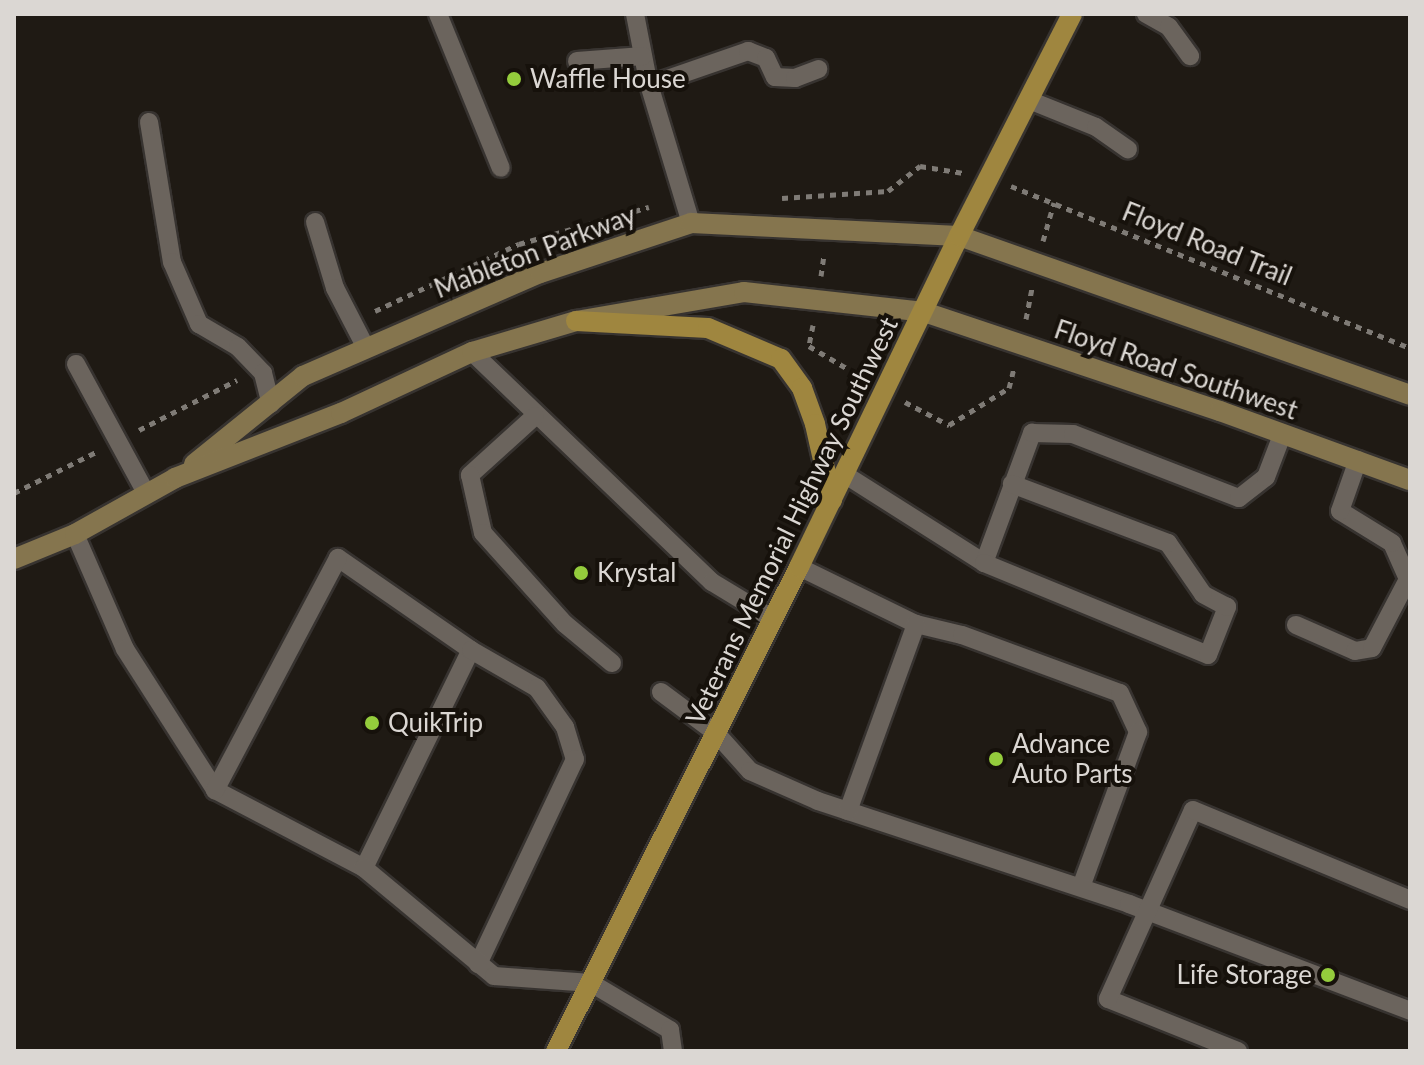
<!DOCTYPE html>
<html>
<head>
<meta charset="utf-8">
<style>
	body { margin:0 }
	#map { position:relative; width:1424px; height:1065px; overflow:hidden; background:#1f1a14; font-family:Lato,sans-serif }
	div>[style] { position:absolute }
	.path>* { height:5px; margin-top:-2.5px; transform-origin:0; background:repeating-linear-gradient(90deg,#7f7b76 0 6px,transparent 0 12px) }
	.roads { filter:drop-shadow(2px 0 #373330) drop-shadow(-2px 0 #373330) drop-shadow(0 2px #373330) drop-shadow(0 -2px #373330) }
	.service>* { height:18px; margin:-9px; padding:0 9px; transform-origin:9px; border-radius:9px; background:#6b645d }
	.secondary>* { height:20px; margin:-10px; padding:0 10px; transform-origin:10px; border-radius:10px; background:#85754e }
	.primary>* { height:20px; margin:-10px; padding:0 10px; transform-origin:10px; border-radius:10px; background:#9f863f }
	.dots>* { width:22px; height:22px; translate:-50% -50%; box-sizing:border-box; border:4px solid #16110b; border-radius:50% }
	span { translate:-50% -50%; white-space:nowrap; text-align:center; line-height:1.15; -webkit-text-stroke:8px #16110b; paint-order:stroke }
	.poi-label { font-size:26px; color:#dbd7d3 }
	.left { translate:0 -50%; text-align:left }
	.right { translate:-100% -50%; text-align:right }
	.street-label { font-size:26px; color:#dbd7d3 }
	.frame { position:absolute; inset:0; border:16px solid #dbd7d3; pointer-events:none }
</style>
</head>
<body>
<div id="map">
	<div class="path">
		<div style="left:1011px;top:186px;width:431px;rotate:22.1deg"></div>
		<div style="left:782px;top:198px;width:106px;rotate:-3.8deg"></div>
		<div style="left:888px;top:191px;width:41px;rotate:-38deg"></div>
		<div style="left:920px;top:166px;width:44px;rotate:9.2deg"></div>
		<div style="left:1043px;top:241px;width:40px;rotate:-74deg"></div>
		<div style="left:821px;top:276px;width:22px;rotate:-82deg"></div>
		<div style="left:375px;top:311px;width:159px;rotate:-25deg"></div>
		<div style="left:519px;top:244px;width:135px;rotate:-15.9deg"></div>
		<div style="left:1026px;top:319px;width:31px;rotate:-79deg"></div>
		<div style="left:813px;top:325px;width:21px;rotate:101deg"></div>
		<div style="left:809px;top:346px;width:65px;rotate:30.5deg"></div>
		<div style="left:905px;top:402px;width:50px;rotate:27.6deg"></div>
		<div style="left:949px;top:425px;width:70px;rotate:-31.7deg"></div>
		<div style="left:1009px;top:388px;width:21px;rotate:-76deg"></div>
		<div style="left:139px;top:430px;width:110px;rotate:-27deg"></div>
		<div style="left:14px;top:493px;width:94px;rotate:-26.6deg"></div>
	</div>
	<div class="roads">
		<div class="service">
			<div style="left:438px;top:14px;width:166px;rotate:67.8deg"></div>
			<div style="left:635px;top:14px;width:68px;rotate:79deg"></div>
			<div style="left:648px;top:81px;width:148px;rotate:73.2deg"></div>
			<div style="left:1146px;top:14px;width:26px;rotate:29deg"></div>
			<div style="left:1169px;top:27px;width:36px;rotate:54deg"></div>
			<div style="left:577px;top:61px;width:66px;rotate:-4.3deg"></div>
			<div style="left:650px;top:85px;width:104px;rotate:-19.1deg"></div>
			<div style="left:748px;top:51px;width:19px;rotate:21deg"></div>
			<div style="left:766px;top:58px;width:21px;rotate:65deg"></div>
			<div style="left:775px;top:77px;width:20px;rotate:3deg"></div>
			<div style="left:795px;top:78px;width:25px;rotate:-21deg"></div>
			<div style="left:1029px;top:100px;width:72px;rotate:21.9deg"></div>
			<div style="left:1096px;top:127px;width:39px;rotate:35deg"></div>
			<div style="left:149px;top:122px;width:142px;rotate:80.7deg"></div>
			<div style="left:172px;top:262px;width:68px;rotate:66.5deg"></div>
			<div style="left:199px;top:324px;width:45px;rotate:30.5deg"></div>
			<div style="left:238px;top:347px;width:36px;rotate:46deg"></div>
			<div style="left:263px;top:373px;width:32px;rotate:76deg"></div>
			<div style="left:315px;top:222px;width:69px;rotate:73.1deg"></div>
			<div style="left:335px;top:288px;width:68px;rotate:62.7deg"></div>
			<div style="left:472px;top:352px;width:332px;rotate:43.8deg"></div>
			<div style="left:712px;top:582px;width:71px;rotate:31.2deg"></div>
			<div style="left:76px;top:364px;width:147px;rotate:61.5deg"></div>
			<div style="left:535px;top:416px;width:88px;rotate:137.8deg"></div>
			<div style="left:470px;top:475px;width:59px;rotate:77.4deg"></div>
			<div style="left:483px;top:533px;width:122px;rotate:48deg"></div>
			<div style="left:565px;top:624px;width:61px;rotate:39.7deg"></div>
			<div style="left:844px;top:474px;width:166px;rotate:32.4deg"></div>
			<div style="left:984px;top:563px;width:139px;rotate:-69.7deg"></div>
			<div style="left:1032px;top:433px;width:41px;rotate:1.4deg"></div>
			<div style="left:1073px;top:434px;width:178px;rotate:21.1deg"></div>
			<div style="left:1239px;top:498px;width:34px;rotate:-38deg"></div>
			<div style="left:1266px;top:477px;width:45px;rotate:-69.1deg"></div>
			<div style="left:75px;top:534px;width:125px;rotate:66.5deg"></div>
			<div style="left:125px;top:649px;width:167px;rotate:57.4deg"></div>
			<div style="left:215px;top:790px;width:168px;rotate:27.6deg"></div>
			<div style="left:364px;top:868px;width:243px;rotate:-63.9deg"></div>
			<div style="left:471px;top:650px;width:162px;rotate:-145.3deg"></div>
			<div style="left:338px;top:558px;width:263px;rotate:117.9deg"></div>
			<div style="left:984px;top:563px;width:242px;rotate:22.3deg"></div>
			<div style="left:1208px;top:655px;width:52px;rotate:-68.4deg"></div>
			<div style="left:1227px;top:607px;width:27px;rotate:-152deg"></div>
			<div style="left:1203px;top:594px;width:62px;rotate:-124.5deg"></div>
			<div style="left:1168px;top:543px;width:167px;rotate:-159.3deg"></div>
			<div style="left:799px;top:567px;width:130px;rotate:26deg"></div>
			<div style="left:916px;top:624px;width:47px;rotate:13.4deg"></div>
			<div style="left:962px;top:635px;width:168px;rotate:20.2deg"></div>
			<div style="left:1120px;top:693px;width:43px;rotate:65.2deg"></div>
			<div style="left:1138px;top:732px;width:165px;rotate:110.2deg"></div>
			<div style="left:1296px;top:625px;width:64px;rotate:23.8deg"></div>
			<div style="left:1355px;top:651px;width:17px;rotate:-10deg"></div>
			<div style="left:1372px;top:648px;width:78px;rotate:-62.4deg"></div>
			<div style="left:1408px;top:579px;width:39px;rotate:-114deg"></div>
			<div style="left:1392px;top:543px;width:61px;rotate:-148.4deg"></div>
			<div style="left:1340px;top:511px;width:54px;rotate:-70.6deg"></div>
			<div style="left:471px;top:650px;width:76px;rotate:29.9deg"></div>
			<div style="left:537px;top:688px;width:48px;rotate:54.3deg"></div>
			<div style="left:565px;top:727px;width:34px;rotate:73deg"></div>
			<div style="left:575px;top:759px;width:227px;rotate:115.3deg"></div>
			<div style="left:661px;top:692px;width:69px;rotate:36.7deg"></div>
			<div style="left:716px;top:733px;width:51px;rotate:48.2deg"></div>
			<div style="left:750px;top:771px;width:74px;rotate:23.8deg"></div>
			<div style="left:818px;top:801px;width:328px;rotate:18.3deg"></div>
			<div style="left:1129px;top:904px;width:301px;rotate:20.8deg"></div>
			<div style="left:848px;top:811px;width:199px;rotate:-70deg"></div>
			<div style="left:364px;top:868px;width:169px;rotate:39.7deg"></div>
			<div style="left:494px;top:976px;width:97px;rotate:4.1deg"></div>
			<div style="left:591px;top:983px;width:92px;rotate:30.7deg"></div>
			<div style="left:670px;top:1030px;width:21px;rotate:82deg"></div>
			<div style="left:1238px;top:1051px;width:140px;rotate:-158.2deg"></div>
			<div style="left:1108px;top:999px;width:207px;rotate:-65.8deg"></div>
			<div style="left:1193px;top:810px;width:235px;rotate:22.5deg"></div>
		</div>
		<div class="secondary">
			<div style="left:194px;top:464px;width:140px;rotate:-38.9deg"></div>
			<div style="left:303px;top:376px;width:258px;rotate:-23.5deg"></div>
			<div style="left:540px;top:273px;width:159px;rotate:-18.3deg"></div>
			<div style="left:691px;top:223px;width:268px;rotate:2.8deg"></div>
			<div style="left:959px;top:236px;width:478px;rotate:19.4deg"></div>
			<div style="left:14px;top:559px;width:66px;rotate:-22.3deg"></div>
			<div style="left:75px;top:534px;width:115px;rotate:-29.2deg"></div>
			<div style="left:175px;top:478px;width:178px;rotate:-21.4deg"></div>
			<div style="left:341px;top:413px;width:145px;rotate:-25deg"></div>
			<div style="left:472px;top:352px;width:109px;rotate:-16.6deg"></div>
			<div style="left:576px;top:321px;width:170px;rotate:-9.8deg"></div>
			<div style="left:744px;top:292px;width:181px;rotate:6.3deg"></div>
			<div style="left:924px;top:312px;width:312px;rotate:18.5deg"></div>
			<div style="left:1220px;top:411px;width:202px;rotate:20deg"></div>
		</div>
		<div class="primary">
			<div style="left:576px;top:321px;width:132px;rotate:3deg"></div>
			<div style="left:708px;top:328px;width:79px;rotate:23deg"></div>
			<div style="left:781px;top:359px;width:36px;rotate:54deg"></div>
			<div style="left:802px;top:388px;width:38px;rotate:70deg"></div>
			<div style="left:815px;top:424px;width:78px;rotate:77.4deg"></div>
			<div style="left:556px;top:1051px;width:542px;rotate:-63.34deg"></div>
			<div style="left:799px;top:567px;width:368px;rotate:-64.2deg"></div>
			<div style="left:959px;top:236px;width:249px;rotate:-63deg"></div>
		</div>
	</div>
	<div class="dots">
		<div style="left:514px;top:79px;background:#94cc3c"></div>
		<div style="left:581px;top:573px;background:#94cc3c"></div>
		<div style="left:372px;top:723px;background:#94cc3c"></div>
		<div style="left:996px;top:759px;background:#94cc3c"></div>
		<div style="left:1328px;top:975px;background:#94cc3c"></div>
	</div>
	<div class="poi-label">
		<span class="left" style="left:530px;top:79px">Waffle House</span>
		<span class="left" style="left:597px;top:573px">Krystal</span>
		<span class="left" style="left:388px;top:723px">QuikTrip</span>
		<span class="left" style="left:1012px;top:759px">Advance<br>Auto Parts</span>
		<span class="right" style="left:1312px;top:975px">Life Storage</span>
	</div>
	<div class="street-label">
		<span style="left:1207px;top:244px;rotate:22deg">Floyd Road Trail</span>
		<span style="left:535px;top:252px;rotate:-21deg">Mableton Parkway</span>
		<span style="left:1176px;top:370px;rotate:19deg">Floyd Road Southwest</span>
		<span style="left:792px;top:521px;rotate:-64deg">Veterans Memorial Highway Southwest</span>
	</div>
	<div class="frame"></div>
</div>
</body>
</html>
